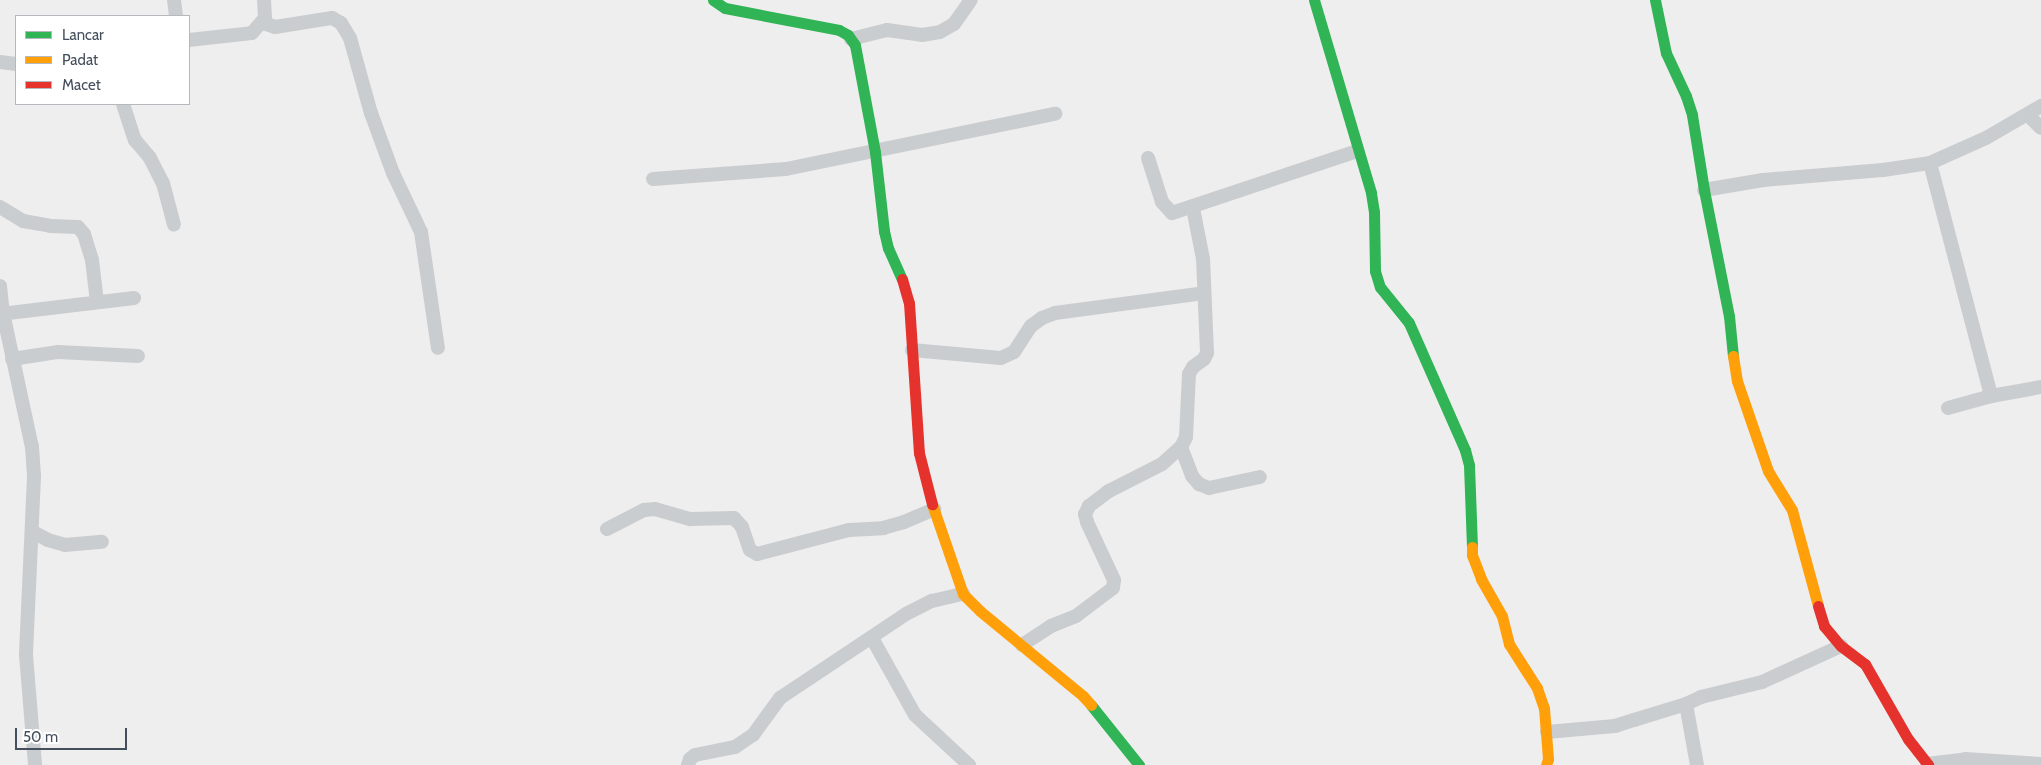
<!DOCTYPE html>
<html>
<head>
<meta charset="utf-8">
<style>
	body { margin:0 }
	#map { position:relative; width:2041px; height:765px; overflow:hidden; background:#efeeee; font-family:Cabin,sans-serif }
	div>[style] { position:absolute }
	.street>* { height:14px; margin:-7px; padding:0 7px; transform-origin:7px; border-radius:7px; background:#cacdcf }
	.fast>* { height:11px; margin:-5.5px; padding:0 5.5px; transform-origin:5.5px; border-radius:5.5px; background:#30b455 }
	.slow>* { height:11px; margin:-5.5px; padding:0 5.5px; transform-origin:5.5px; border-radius:5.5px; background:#ff9f0a }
	.jam>* { height:11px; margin:-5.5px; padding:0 5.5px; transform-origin:5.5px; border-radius:5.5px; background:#e5322d }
	span { translate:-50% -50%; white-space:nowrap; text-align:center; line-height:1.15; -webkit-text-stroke:5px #fff; paint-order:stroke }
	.legend { position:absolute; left:15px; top:15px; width:175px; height:90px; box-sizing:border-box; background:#fff; border:1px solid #b5b9bd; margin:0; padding:6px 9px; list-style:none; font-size:15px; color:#454f5b }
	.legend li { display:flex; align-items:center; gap:10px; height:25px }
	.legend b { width:25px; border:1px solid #b5b9bd }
	.scale { position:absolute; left:15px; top:728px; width:112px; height:22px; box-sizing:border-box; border:2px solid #454f5b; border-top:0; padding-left:6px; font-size:15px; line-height:18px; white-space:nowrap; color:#454f5b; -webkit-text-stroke:4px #fff; paint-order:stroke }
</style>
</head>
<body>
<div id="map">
	<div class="street">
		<div style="left:174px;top:0;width:16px;rotate:83deg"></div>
		<div style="left:263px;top:23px;width:13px;rotate:18deg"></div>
		<div style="left:275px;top:27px;width:58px;rotate:-9deg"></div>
		<div style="left:332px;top:18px;width:10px;rotate:29deg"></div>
		<div style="left:341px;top:23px;width:17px;rotate:59deg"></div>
		<div style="left:350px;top:38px;width:78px;rotate:74.4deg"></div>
		<div style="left:371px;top:113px;width:64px;rotate:69.9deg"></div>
		<div style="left:393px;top:173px;width:65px;rotate:64.6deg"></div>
		<div style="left:421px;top:232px;width:117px;rotate:81.7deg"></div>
		<div style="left:851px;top:39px;width:37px;rotate:-14deg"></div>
		<div style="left:887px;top:30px;width:35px;rotate:8deg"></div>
		<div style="left:922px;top:35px;width:18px;rotate:-9deg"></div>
		<div style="left:940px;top:32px;width:16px;rotate:-30deg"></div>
		<div style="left:954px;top:24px;width:29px;rotate:-55deg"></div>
		<div style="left:189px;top:40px;width:63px;rotate:-6.3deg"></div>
		<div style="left:252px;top:33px;width:20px;rotate:-49deg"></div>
		<div style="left:265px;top:18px;width:18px;rotate:-93deg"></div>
		<div style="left:0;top:62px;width:16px;rotate:7deg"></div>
		<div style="left:123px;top:104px;width:38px;rotate:72deg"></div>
		<div style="left:135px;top:140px;width:23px;rotate:50deg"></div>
		<div style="left:150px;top:158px;width:28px;rotate:63deg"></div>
		<div style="left:163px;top:183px;width:43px;rotate:75.3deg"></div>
		<div style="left:2028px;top:115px;width:18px;rotate:45deg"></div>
		<div style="left:1148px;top:158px;width:46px;rotate:72.3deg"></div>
		<div style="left:1162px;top:202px;width:15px;rotate:48deg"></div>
		<div style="left:1172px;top:213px;width:195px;rotate:-18.5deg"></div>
		<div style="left:1930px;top:163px;width:241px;rotate:75.3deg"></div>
		<div style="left:653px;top:179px;width:133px;rotate:-4.3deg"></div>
		<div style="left:786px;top:169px;width:275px;rotate:-11.6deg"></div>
		<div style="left:1704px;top:190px;width:60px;rotate:-9.6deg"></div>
		<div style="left:1763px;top:180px;width:120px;rotate:-4.8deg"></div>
		<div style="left:1883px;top:170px;width:48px;rotate:-8.5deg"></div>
		<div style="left:1930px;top:163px;width:61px;rotate:-24.1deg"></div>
		<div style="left:1986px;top:138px;width:64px;rotate:-30.2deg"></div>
		<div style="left:0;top:207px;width:27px;rotate:31deg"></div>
		<div style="left:23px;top:221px;width:27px;rotate:10deg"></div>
		<div style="left:50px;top:226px;width:28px;rotate:2deg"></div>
		<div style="left:78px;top:227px;width:9px;rotate:49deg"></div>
		<div style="left:84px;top:234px;width:27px;rotate:73deg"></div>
		<div style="left:92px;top:260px;width:42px;rotate:83.2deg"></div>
		<div style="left:0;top:286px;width:27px;rotate:84deg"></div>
		<div style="left:3px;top:313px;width:137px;rotate:77.8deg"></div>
		<div style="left:32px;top:447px;width:30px;rotate:86deg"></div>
		<div style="left:34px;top:477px;width:178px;rotate:92.6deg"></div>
		<div style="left:26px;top:655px;width:110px;rotate:85.3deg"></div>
		<div style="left:0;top:314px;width:135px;rotate:-6.8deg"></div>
		<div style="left:912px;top:350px;width:89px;rotate:5.1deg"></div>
		<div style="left:1001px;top:358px;width:14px;rotate:-25deg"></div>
		<div style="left:1014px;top:352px;width:31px;rotate:-57deg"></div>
		<div style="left:1031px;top:326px;width:14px;rotate:-36deg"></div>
		<div style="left:1042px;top:318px;width:14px;rotate:-21deg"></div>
		<div style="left:1055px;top:313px;width:150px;rotate:-7.6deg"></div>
		<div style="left:12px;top:359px;width:47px;rotate:-8.7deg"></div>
		<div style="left:58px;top:352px;width:80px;rotate:2.9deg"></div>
		<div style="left:1948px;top:408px;width:45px;rotate:-15.6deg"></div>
		<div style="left:1991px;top:396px;width:51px;rotate:-10.2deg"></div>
		<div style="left:1181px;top:447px;width:31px;rotate:69deg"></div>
		<div style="left:1192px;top:476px;width:11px;rotate:49deg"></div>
		<div style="left:1199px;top:484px;width:11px;rotate:22deg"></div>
		<div style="left:1209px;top:488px;width:52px;rotate:-12.2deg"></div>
		<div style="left:607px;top:529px;width:42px;rotate:-27.2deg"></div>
		<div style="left:644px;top:510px;width:11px;rotate:-5deg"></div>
		<div style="left:655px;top:509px;width:37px;rotate:16deg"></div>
		<div style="left:691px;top:519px;width:43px;rotate:-1.3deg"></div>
		<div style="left:734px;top:518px;width:12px;rotate:48deg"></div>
		<div style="left:742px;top:527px;width:24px;rotate:71deg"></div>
		<div style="left:750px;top:550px;width:8px;rotate:30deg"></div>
		<div style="left:757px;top:554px;width:95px;rotate:-14.6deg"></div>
		<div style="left:849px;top:530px;width:34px;rotate:-3deg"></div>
		<div style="left:883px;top:528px;width:22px;rotate:-16deg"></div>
		<div style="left:904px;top:522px;width:33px;rotate:-23deg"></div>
		<div style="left:33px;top:532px;width:17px;rotate:28deg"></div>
		<div style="left:48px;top:540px;width:18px;rotate:16deg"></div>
		<div style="left:65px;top:545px;width:37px;rotate:-5deg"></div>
		<div style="left:872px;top:638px;width:88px;rotate:60.8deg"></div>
		<div style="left:915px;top:715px;width:74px;rotate:42.8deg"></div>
		<div style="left:1022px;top:645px;width:35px;rotate:-33deg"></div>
		<div style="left:1051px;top:626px;width:27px;rotate:-22deg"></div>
		<div style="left:1076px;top:616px;width:46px;rotate:-37.1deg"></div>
		<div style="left:1113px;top:588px;width:8px;rotate:-83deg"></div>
		<div style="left:1114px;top:580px;width:64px;rotate:-115deg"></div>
		<div style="left:1087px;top:522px;width:8px;rotate:-104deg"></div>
		<div style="left:1085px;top:514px;width:9px;rotate:-63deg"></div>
		<div style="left:1089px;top:506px;width:25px;rotate:-37deg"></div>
		<div style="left:1109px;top:491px;width:59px;rotate:-27deg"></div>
		<div style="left:1162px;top:464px;width:25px;rotate:-42deg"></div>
		<div style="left:1181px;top:447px;width:11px;rotate:-63deg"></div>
		<div style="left:1186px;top:437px;width:63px;rotate:-87.3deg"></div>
		<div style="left:1189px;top:374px;width:8px;rotate:-60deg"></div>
		<div style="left:1193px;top:367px;width:14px;rotate:-36deg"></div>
		<div style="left:1204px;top:359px;width:7px;rotate:-63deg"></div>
		<div style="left:1207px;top:353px;width:94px;rotate:-92.4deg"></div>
		<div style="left:1203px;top:259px;width:52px;rotate:-101.1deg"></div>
		<div style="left:1686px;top:704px;width:62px;rotate:79.8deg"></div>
		<div style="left:1547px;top:732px;width:68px;rotate:-5deg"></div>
		<div style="left:1615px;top:726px;width:20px;rotate:-18deg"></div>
		<div style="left:1634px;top:720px;width:54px;rotate:-17.1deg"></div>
		<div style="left:1686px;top:704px;width:17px;rotate:-25deg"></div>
		<div style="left:1701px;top:697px;width:63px;rotate:-13.8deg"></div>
		<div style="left:1762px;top:682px;width:87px;rotate:-24.5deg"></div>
		<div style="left:1927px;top:764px;width:38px;rotate:-7deg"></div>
		<div style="left:1965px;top:759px;width:76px;rotate:3.8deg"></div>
		<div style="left:688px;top:765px;width:6px;rotate:-72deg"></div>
		<div style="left:690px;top:759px;width:6px;rotate:-39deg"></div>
		<div style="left:695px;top:755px;width:41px;rotate:-11.3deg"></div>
		<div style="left:735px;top:747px;width:22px;rotate:-34deg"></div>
		<div style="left:753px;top:735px;width:46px;rotate:-53.9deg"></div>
		<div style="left:780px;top:698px;width:151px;rotate:-33.7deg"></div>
		<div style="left:906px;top:614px;width:29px;rotate:-27deg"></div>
		<div style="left:932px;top:601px;width:32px;rotate:-13deg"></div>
	</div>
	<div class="fast">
		<div style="left:713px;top:0;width:14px;rotate:34deg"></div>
		<div style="left:725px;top:8px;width:116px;rotate:10.9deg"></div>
		<div style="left:839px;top:30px;width:10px;rotate:29deg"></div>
		<div style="left:848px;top:35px;width:12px;rotate:55deg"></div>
		<div style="left:855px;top:45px;width:109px;rotate:79.4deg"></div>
		<div style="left:875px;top:152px;width:80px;rotate:83.5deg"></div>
		<div style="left:884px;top:231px;width:17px;rotate:77deg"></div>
		<div style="left:888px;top:248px;width:34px;rotate:66deg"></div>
		<div style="left:1314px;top:0;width:201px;rotate:73.5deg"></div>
		<div style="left:1371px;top:193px;width:19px;rotate:81deg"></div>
		<div style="left:1374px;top:212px;width:59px;rotate:89deg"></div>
		<div style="left:1375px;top:271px;width:17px;rotate:73deg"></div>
		<div style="left:1380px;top:287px;width:46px;rotate:51.1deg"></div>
		<div style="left:1409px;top:323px;width:139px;rotate:66.2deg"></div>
		<div style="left:1465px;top:450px;width:16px;rotate:75deg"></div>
		<div style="left:1469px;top:465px;width:82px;rotate:87.9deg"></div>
		<div style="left:1655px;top:0;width:54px;rotate:78.3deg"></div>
		<div style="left:1666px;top:53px;width:47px;rotate:65.1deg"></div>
		<div style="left:1686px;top:96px;width:20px;rotate:72deg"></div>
		<div style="left:1692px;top:115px;width:76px;rotate:80.9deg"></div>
		<div style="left:1704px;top:190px;width:128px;rotate:78.8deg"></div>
		<div style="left:1729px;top:316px;width:40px;rotate:84.3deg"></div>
		<div style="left:1091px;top:705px;width:77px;rotate:51.3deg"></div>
	</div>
	<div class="slow">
		<div style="left:1733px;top:356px;width:25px;rotate:81deg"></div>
		<div style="left:1737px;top:381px;width:95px;rotate:71deg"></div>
		<div style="left:1768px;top:471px;width:46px;rotate:58.4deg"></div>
		<div style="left:1792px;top:510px;width:99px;rotate:74.8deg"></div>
		<div style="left:932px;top:504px;width:95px;rotate:71deg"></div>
		<div style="left:963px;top:594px;width:24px;rotate:45deg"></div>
		<div style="left:980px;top:611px;width:134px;rotate:39.5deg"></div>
		<div style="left:1083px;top:696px;width:12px;rotate:48deg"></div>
		<div style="left:1472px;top:547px;width:8px;rotate:90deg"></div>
		<div style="left:1472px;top:555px;width:26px;rotate:69deg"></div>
		<div style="left:1481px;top:579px;width:43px;rotate:60.4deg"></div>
		<div style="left:1502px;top:616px;width:29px;rotate:76deg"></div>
		<div style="left:1509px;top:644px;width:52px;rotate:57.5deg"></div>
		<div style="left:1537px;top:688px;width:21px;rotate:71deg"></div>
		<div style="left:1544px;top:708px;width:51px;rotate:85.5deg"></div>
		<div style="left:1548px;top:759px;width:6px;rotate:108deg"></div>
	</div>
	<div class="jam">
		<div style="left:902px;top:279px;width:25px;rotate:74deg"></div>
		<div style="left:909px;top:303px;width:150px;rotate:86.2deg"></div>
		<div style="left:919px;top:453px;width:53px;rotate:75.7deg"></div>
		<div style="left:1818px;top:606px;width:21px;rotate:73deg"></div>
		<div style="left:1824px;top:626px;width:26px;rotate:50deg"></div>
		<div style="left:1841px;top:646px;width:30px;rotate:37deg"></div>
		<div style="left:1865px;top:664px;width:86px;rotate:60.2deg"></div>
		<div style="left:1908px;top:739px;width:33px;rotate:52deg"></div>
	</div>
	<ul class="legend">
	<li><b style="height:6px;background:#30b455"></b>Lancar</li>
	<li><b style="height:6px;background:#ff9f0a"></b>Padat</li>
	<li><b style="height:6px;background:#e5322d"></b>Macet</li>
	</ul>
	<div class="scale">50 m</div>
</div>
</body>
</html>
